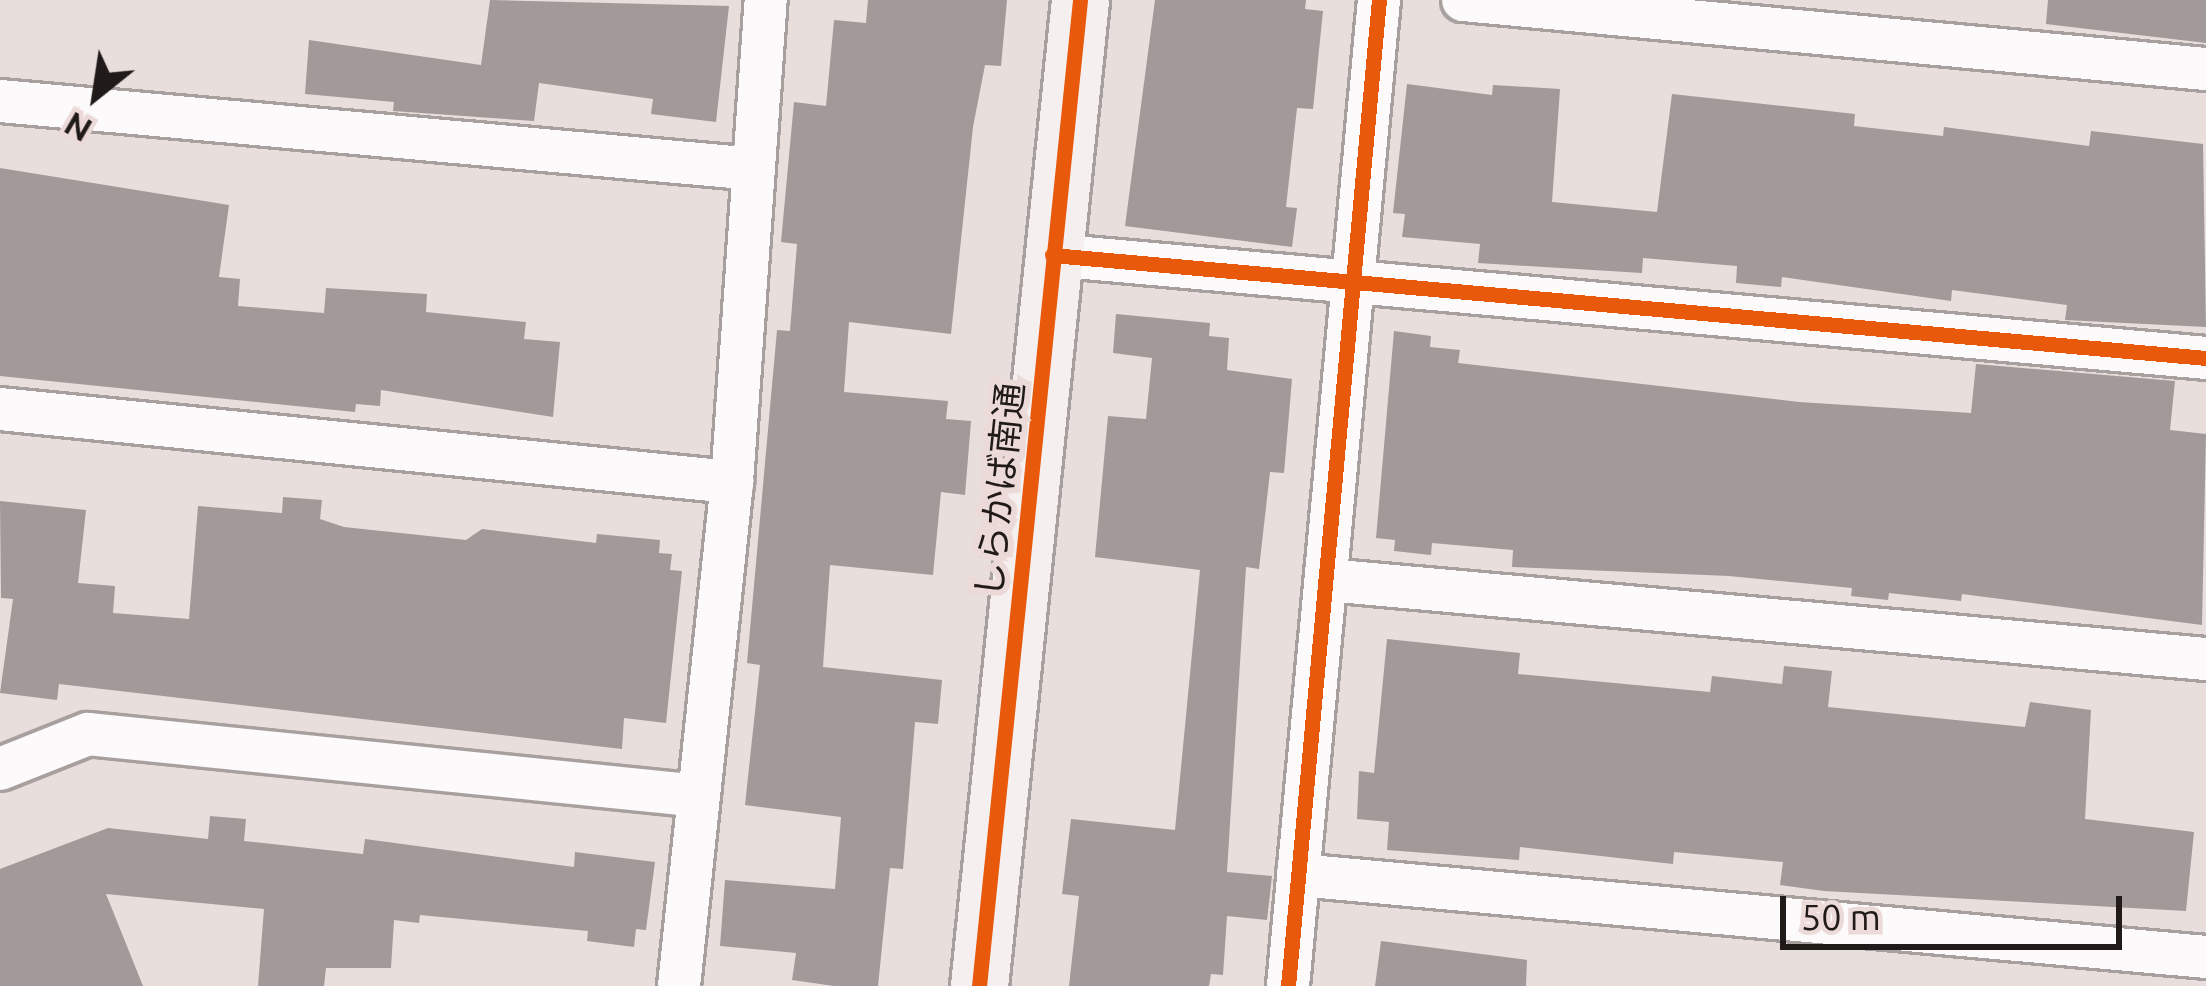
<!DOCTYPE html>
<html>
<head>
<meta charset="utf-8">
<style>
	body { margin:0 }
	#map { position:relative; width:2206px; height:986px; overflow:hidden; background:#e8dedc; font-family:Ubuntu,"Noto Sans JP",sans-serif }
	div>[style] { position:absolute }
	.building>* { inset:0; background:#a19a98 }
	.roads { filter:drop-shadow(3px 0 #a7a09e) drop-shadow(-3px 0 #a7a09e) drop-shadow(0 3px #a7a09e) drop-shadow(0 -3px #a7a09e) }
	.street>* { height:42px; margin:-21px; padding:0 21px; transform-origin:21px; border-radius:21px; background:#fcfafa }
	.secondary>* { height:57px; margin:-28.5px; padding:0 28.5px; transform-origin:28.5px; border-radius:28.5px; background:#f5f0ef }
	.cycleway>* { height:15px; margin:-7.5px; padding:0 7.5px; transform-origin:7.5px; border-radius:7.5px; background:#e8590c }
	span { translate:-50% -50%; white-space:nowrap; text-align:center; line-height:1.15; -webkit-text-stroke:12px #ecdad8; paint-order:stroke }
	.street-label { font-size:36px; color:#201a19 }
	.north { position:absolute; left:36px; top:36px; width:120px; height:120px; -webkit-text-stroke:9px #ecdad8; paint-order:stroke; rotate:210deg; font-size:33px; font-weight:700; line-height:48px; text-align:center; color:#201a19 }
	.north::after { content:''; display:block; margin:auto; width:42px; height:54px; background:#201a19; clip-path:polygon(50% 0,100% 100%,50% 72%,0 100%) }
	.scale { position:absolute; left:1780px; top:896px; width:342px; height:54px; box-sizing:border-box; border:6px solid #201a19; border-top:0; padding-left:15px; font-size:36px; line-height:42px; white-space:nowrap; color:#201a19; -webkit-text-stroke:9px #ecdad8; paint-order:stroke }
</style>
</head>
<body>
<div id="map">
	<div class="building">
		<div style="clip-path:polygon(490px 0,729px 6px,716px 122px,651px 114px,653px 99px,539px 83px,534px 121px,393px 111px,394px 102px,305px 94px,309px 40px,481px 65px)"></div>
		<div style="clip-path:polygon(868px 0,1007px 0,1001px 66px,985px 65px,973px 127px,951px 334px,849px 322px,844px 392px,948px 401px,946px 419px,971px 421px,965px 495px,941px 492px,933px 575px,830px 565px,823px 667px,942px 680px,938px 724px,915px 722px,903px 869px,890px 868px,878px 986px,834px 986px,792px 980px,796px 953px,720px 946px,725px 880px,835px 889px,841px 817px,745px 805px,760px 665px,747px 663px,777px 330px,790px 331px,797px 244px,781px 242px,794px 102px,826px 106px,834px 20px,866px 23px)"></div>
		<div style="clip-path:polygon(1155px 0,1306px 0,1305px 9px,1323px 11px,1313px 109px,1297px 108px,1286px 207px,1297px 208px,1292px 247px,1125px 226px)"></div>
		<div style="clip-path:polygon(2048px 0,2206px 0,2206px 43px,2046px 24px)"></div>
		<div style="clip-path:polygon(1407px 84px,1492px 95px,1493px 85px,1560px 89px,1552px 202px,1657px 212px,1672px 94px,1855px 114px,1854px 126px,1943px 136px,1944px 127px,2089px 146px,2091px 131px,2203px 144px,2206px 327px,2065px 320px,2067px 305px,1952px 290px,1951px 301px,1782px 277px,1781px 287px,1736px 283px,1737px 266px,1643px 258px,1642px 273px,1478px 263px,1480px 244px,1402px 237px,1405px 214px,1393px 213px)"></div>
		<div style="clip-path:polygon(0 168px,229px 205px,219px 277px,240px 279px,238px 306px,324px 313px,326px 288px,427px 294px,426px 312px,526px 322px,524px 339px,560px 342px,553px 417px,381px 390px,380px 406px,356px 404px,355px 412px,0 376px)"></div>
		<div style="clip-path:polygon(1116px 314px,1210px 323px,1209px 336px,1229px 338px,1227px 370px,1292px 379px,1284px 473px,1270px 472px,1259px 569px,1246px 567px,1227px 872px,1272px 876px,1267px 920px,1227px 916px,1223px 975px,1211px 974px,1209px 986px,1069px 986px,1079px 896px,1062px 894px,1071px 819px,1175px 830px,1200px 570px,1095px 557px,1108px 416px,1146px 419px,1152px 358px,1113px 353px)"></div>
		<div style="clip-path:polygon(1394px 331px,1431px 336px,1430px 347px,1460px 350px,1458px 363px,1799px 402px,1971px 413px,1976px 364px,2175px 381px,2170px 430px,2206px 434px,2202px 625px,1962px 594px,1961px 601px,1889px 593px,1888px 600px,1851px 596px,1852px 588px,1729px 576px,1512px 567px,1513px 550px,1432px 543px,1431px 555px,1394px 551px,1395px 540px,1376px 538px)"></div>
		<div style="clip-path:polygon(283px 497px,322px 500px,320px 519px,344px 527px,466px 540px,482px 529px,596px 543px,597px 534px,660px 540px,659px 553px,672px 554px,670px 570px,682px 571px,666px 723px,624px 718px,622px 749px,59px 684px,57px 700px,0 693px,13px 599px,1px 598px,0 501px,86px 510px,78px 583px,115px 586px,113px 613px,189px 619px,198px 506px,282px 513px)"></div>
		<div style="clip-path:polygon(1387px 639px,1520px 653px,1518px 674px,1710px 692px,1712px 676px,1782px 684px,1784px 666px,1832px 671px,1828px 707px,1926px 717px,2025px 727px,2030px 702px,2091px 710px,2085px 819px,2194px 832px,2186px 911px,1824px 891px,1780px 885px,1783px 862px,1674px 852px,1673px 864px,1520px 847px,1519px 860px,1387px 850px,1389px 822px,1357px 819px,1359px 771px,1374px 773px)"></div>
		<div style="clip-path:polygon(210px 816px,246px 819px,244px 841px,363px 854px,365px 839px,574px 867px,575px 852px,655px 862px,646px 930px,636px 929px,634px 947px,587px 941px,588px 931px,420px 915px,419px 923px,394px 920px,391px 968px,326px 968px,324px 986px,258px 986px,264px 909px,106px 894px,143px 986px,0 986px,0 869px,108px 828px,208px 839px)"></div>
		<div style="clip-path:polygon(1381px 941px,1527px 960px,1526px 986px,1375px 986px)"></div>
	</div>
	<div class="roads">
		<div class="street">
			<div style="left:1463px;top:0;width:746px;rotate:5.31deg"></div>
			<div style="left:0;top:101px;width:757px;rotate:5.15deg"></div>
			<div style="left:1052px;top:255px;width:1159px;rotate:5.1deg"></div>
			<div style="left:0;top:409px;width:736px;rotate:5.7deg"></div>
			<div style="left:1327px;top:580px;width:883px;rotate:5.14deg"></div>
			<div style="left:0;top:769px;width:95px;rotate:-21.7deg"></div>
			<div style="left:88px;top:734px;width:614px;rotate:5.79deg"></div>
			<div style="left:1298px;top:875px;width:912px;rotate:5.16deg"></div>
			<div style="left:679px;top:986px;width:507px;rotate:-84deg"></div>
			<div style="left:732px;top:482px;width:483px;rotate:-86deg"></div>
			<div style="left:1288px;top:986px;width:990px;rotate:-84.73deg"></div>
		</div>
		<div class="secondary">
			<div style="left:979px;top:986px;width:991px;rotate:-84.15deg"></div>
		</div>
	</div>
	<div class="cycleway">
		<div style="left:1052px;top:255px;width:1159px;rotate:5.1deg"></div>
		<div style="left:979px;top:986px;width:991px;rotate:-84.15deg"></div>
		<div style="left:1288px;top:986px;width:990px;rotate:-84.73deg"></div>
	</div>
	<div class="street-label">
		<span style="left:999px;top:490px;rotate:-84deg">しらかば南通</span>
	</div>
	<div class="north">N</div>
	<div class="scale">50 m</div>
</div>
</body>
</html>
